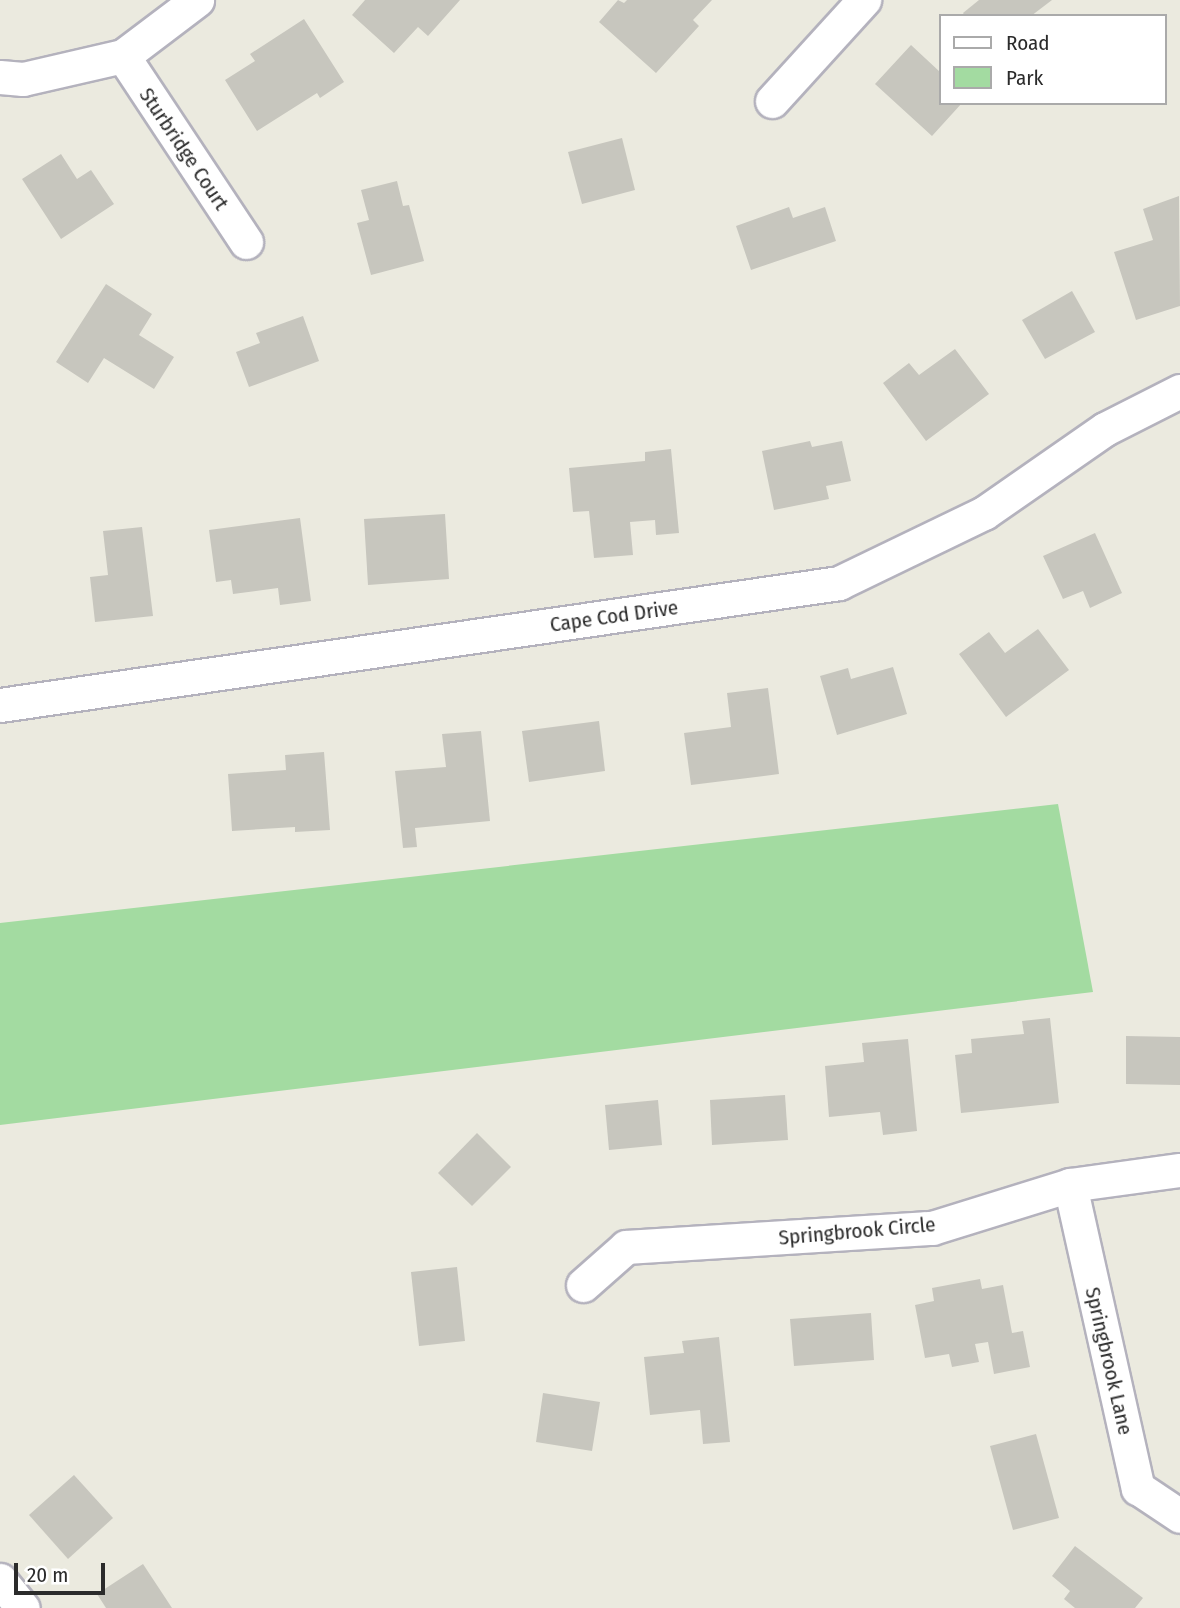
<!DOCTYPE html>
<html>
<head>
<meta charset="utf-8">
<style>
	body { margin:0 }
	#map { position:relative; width:1180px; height:1608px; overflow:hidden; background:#ebeadf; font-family:"Fira Sans Condensed",sans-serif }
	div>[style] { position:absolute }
	.green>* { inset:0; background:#a3dba1 }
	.building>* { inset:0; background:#c7c6be }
	.roads { filter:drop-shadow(2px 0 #b4b2bd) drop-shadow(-2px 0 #b4b2bd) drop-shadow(0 2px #b4b2bd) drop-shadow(0 -2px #b4b2bd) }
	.street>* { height:33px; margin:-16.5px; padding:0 16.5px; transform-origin:16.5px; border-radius:16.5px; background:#fff }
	span { translate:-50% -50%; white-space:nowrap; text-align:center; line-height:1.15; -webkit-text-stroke:7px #fff; paint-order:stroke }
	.street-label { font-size:21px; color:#2b2b2b }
	.legend { position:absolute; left:939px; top:14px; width:228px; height:91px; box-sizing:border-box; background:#fff; border:2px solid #aaa; margin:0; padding:9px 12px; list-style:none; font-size:21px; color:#2b2b2b }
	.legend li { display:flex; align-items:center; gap:14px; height:35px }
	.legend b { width:35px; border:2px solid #aaa }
	.scale { position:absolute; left:14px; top:1563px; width:91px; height:32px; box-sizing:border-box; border:4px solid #2b2b2b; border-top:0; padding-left:9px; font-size:21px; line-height:24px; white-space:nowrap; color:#2b2b2b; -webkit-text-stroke:5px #fff; paint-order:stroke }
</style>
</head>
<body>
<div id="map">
	<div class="green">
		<div style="clip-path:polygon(1058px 804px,1093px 992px,0 1125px,0 923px)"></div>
	</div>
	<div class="building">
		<div style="clip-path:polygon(365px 0,460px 0,428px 36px,418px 27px,394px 53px,352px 15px)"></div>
		<div style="clip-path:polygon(618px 0,624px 3px,627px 0,712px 0,693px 20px,699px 26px,656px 73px,599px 22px)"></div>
		<div style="clip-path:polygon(979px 0,1052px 0,1031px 16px,965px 16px,963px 13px)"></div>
		<div style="clip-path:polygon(304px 19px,344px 82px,320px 98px,317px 93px,257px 131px,225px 80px,255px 61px,250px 54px)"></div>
		<div style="clip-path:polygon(911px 45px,940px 72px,940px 103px,962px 103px,932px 136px,875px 84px)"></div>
		<div style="clip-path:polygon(622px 138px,635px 190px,582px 204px,568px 152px)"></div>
		<div style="clip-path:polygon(61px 154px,77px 179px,91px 170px,114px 204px,61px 239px,22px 179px)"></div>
		<div style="clip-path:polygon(397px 181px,403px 206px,409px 205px,424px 261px,371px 275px,357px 223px,369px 220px,361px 190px)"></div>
		<div style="clip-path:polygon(1179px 196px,1180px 306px,1136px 320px,1114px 252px,1153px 240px,1143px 209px)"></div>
		<div style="clip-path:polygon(789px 207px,793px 218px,825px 207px,836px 241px,751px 270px,736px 226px)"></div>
		<div style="clip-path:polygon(106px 284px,152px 314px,139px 335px,174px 357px,154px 389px,104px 358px,88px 383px,56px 362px)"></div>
		<div style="clip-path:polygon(1072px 291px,1095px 332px,1045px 359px,1022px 320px)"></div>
		<div style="clip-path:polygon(303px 316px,319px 361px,249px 387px,236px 352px,260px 343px,256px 333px)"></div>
		<div style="clip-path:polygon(955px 349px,989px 394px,926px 441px,883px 383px,909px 363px,919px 375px)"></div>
		<div style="clip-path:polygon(810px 441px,812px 447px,842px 441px,851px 481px,826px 486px,829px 499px,774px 510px,762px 451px)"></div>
		<div style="clip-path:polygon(671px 449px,679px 533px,656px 535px,655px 520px,630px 522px,633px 555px,594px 558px,589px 511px,573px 512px,569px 468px,645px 461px,645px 452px)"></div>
		<div style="clip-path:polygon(445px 514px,449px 579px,368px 585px,364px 519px)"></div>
		<div style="clip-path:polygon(300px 518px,311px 601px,280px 605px,278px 588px,233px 594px,231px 580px,216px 582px,209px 530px)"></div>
		<div style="clip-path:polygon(142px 527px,153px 616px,95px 622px,90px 577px,108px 575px,103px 531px)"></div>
		<div style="clip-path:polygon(1095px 533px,1122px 593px,1090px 608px,1083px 591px,1063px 599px,1043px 556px)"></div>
		<div style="clip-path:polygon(1038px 629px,1069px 670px,1006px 717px,959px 654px,989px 632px,1005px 653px)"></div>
		<div style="clip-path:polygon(893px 667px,907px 714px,837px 735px,820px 676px,848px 668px,851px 679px)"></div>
		<div style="clip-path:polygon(768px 688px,779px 774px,691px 785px,684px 733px,731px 727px,727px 693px)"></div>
		<div style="clip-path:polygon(599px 721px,605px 771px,529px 782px,522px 731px)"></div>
		<div style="clip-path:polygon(481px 731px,490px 821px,415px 828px,417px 847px,403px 848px,395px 771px,446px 767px,442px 734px)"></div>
		<div style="clip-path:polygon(324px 752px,330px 830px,295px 832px,295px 827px,232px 831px,228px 774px,286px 770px,285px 755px)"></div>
		<div style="clip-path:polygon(1050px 1018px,1059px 1103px,961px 1113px,955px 1055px,972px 1053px,971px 1039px,1024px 1034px,1022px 1021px)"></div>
		<div style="clip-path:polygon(1126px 1036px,1180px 1037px,1180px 1085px,1126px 1084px)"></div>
		<div style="clip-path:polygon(908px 1039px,917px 1131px,883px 1135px,880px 1112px,829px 1117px,825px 1066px,864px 1062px,862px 1043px)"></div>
		<div style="clip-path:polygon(785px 1095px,788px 1140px,712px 1145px,710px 1100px)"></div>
		<div style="clip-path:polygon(658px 1100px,662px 1145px,609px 1150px,605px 1105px)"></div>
		<div style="clip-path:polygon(477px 1133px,511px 1167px,472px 1206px,438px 1173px)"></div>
		<div style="clip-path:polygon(457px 1267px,465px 1341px,419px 1346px,411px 1272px)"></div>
		<div style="clip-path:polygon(980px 1279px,982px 1289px,1003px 1285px,1012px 1333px,1023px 1331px,1030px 1367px,994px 1374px,988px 1342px,975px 1344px,979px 1362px,952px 1367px,949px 1354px,925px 1358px,915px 1305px,934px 1301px,932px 1288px)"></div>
		<div style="clip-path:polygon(871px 1313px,874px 1360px,794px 1366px,790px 1319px)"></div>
		<div style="clip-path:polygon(719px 1337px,730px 1442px,703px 1444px,700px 1410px,650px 1415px,644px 1357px,684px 1353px,682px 1341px)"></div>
		<div style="clip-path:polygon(543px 1393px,600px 1402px,592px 1451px,536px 1442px)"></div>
		<div style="clip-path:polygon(1036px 1434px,1059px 1518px,1013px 1530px,990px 1446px)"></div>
		<div style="clip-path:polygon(74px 1475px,113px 1518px,68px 1559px,29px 1515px)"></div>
		<div style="clip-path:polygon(1075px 1546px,1143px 1598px,1135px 1608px,1075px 1608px,1064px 1599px,1070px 1591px,1052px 1576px)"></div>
		<div style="clip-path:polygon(143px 1564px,172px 1608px,106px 1608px,97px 1594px)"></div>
	</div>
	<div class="roads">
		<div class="street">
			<div style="left:123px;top:56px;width:223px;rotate:56.5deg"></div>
			<div style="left:0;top:77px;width:23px;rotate:5deg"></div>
			<div style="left:23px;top:79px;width:103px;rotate:-13deg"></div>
			<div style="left:123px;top:56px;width:93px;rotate:-37.1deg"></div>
			<div style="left:772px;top:101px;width:137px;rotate:-47.7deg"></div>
			<div style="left:0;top:705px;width:848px;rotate:-8.27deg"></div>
			<div style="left:839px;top:583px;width:161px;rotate:-25.8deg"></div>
			<div style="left:984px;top:513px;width:147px;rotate:-34.8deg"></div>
			<div style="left:1105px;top:429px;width:84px;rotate:-26.9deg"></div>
			<div style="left:1070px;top:1185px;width:311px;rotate:77.4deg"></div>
			<div style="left:1138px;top:1488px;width:50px;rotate:33.7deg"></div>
			<div style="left:583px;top:1285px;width:57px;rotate:-41.5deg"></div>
			<div style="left:626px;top:1247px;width:307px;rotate:-3.6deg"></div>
			<div style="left:932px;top:1228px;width:145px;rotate:-17.3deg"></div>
			<div style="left:1070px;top:1185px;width:111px;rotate:-7.8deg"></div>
			<div style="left:0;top:1580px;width:36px;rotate:51deg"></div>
		</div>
	</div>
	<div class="street-label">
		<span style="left:184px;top:149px;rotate:56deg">Sturbridge Court</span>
		<span style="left:614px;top:616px;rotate:-8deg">Cape Cod Drive</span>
		<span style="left:857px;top:1231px;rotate:-5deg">Springbrook Circle</span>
		<span style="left:1109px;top:1361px;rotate:77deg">Springbrook Lane</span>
	</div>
	<ul class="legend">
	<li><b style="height:9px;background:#fff"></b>Road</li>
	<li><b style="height:19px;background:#a3dba1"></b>Park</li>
	</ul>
	<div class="scale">20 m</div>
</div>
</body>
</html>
